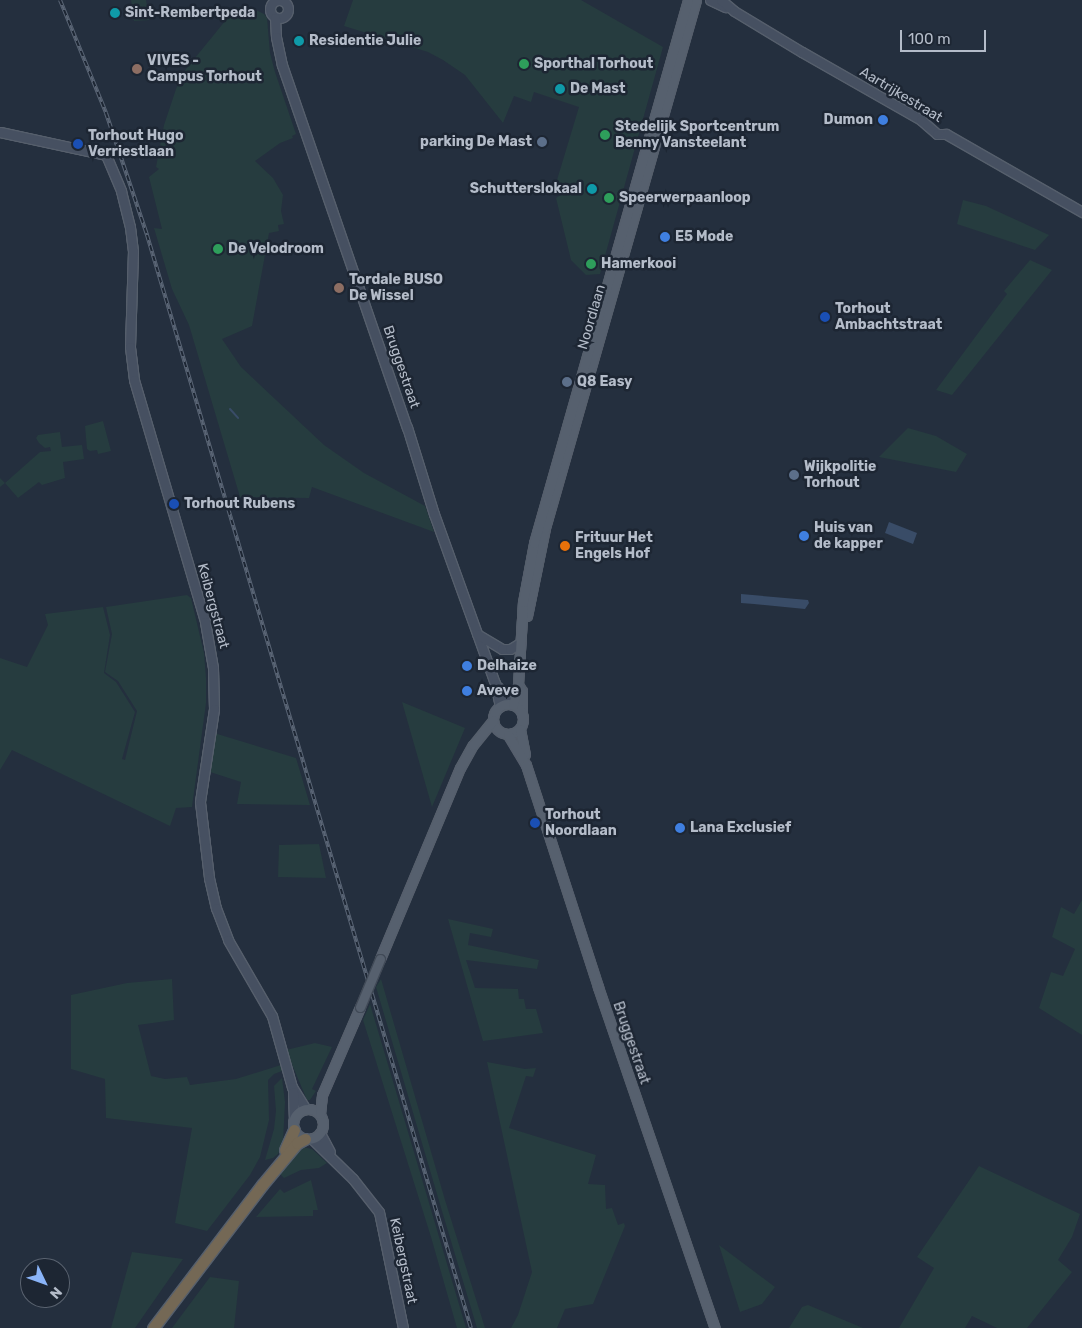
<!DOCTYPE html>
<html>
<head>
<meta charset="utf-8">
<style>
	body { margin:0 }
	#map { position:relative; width:1082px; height:1328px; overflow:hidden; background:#242f3e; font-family:Rubik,sans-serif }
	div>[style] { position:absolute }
	.green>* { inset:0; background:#263c3f }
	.water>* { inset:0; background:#394c67 }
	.stream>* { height:2px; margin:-1px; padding:0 1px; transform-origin:1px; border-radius:1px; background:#394c67 }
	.roads { filter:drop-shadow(1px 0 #565f6c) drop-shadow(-1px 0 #565f6c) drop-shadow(0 1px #565f6c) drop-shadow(0 -1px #565f6c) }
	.secondary>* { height:9px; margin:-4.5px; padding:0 4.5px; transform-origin:4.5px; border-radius:4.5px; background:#465061 }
	.secondary>.ring { margin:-4.5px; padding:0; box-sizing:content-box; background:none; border:9px solid #465061; border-radius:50% }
	.primary>* { height:9px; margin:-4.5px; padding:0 4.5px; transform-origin:4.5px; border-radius:4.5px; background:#56606e }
	.primary>.ring { margin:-4.5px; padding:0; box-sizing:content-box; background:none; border:9px solid #56606e; border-radius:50% }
	.highway>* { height:11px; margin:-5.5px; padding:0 5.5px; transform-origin:5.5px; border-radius:5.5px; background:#746855 }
	.rail>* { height:4px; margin-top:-2px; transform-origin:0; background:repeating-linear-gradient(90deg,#1d2633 0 5.5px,#5a6575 0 11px); box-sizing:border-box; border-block:1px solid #5a6575 }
	.bridges { filter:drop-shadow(1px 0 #414a57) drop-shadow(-1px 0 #414a57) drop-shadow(0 1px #414a57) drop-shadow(0 -1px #414a57) }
	.primary-bridge>* { height:9px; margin:-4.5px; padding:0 4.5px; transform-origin:4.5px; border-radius:4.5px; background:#56606e }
	.dots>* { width:14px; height:14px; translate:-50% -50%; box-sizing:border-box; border:2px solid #1d2633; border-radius:50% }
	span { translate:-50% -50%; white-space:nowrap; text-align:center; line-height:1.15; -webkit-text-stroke:5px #1d2633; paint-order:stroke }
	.poi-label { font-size:14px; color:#b4bcc9; font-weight:700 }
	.left { translate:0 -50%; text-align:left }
	.right { translate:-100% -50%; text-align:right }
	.street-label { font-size:14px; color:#b4bcc9 }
	.north { position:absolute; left:20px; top:1258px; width:50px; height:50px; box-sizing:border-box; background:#1d2633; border:1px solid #59626f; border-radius:50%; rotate:132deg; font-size:14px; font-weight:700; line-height:20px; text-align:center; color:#b4bcc9 }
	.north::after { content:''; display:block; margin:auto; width:18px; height:22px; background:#8ab4f8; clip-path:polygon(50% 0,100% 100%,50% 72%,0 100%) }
	.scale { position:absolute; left:900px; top:30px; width:86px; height:22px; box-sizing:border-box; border:2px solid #b4bcc9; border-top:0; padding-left:6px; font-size:15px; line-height:18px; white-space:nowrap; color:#b4bcc9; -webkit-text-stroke:4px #1d2633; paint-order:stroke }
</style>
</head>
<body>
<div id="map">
	<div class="green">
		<div style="clip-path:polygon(131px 0,146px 0,149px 20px,134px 21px)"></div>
		<div style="clip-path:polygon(353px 0,581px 0,663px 47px,600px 274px,586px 275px,571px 260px,556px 198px,562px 194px,557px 180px,579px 107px,534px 92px,531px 102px,514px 96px,503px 123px,465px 75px,443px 60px,428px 52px,344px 26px)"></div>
		<div style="clip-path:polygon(248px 6px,264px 14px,267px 18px,270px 53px,275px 72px,296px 134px,292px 136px,293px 138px,280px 143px,255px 161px,273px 178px,283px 195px,281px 211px,284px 224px,278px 225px,279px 231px,269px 233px,252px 326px,222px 339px,241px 367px,324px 445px,364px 473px,425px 506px,434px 532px,312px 487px,309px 498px,240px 497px,189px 325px,172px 289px,154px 228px,162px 229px,149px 177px,159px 169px,156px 167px,164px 125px,176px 89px,186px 69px,230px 15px,239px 7px)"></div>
		<div style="clip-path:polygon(963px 200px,986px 206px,1049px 235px,1035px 250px,957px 224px)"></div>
		<div style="clip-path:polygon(1030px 260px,1052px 270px,952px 395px,936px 390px,1007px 294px,1004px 291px)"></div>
		<div style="clip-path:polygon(103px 421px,111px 451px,98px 454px,97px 450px,90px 451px,87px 449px,85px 426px)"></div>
		<div style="clip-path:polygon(908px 428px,936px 436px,967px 454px,956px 472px,879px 457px)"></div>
		<div style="clip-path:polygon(60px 432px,62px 447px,82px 445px,84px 459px,63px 462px,65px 478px,42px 485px,39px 482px,18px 498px,5px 483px,0 487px,0 478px,5px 483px,40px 452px,51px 451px,50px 447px,45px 448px,39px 443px,36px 438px,38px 435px)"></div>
		<div style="clip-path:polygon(187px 595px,191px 598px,204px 653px,206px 678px,206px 703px,192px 807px,176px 808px,170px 826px,12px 750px,0 770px,0 658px,27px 667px,48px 625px,45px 614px,103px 607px,110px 635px,104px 673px,116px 682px,135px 712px,122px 759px,125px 760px,137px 711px,118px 681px,105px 672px,112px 634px,106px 607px)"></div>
		<div style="clip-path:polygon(402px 702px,465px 728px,432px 807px)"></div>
		<div style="clip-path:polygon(214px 733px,296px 758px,310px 805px,237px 804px,241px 782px,207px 771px)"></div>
		<div style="clip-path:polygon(319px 844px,326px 878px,278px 877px,279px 845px)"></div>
		<div style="clip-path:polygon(1082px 900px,1082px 1035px,1039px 1008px,1051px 972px,1063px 976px,1075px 949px,1052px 937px,1061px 907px,1074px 914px)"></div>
		<div style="clip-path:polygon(448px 919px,493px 929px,491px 937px,470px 933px,468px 945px,539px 960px,537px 969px,466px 960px,475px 988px,518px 989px,519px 999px,524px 999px,526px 1009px,536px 1009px,543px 1033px,483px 1041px)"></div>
		<div style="clip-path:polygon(172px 979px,174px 1020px,138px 1025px,151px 1076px,165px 1079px,187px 1077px,190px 1085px,236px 1079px,281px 1065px,282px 1071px,274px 1074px,268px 1080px,269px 1120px,260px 1157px,250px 1175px,207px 1231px,175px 1223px,192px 1128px,106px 1118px,105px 1079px,71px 1069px,71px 995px,127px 983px)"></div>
		<div style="clip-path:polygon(381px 979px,445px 1200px,485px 1328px,477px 1328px,442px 1211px,376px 987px)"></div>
		<div style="clip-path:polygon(370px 1004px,403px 1115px,466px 1328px,457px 1328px,431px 1237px,363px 1020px)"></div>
		<div style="clip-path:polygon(315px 1043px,332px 1047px,312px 1089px,316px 1091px,310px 1100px,307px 1100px,286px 1050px)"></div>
		<div style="clip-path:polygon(487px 1062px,525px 1069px,536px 1068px,533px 1077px,526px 1076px,509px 1128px,596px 1155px,588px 1184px,605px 1185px,606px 1209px,612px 1208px,618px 1225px,624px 1223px,625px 1226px,593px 1304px,565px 1309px,557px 1328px,511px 1328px,518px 1315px,532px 1272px)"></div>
		<div style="clip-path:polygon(282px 1078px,285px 1102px,283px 1142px,278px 1154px,273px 1158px,265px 1160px,274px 1129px,276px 1111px,274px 1086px)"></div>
		<div style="clip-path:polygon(298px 1146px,312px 1149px,327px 1163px,319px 1168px,301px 1170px,284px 1178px,277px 1171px)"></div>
		<div style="clip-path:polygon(979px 1166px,1080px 1214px,1072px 1237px,1058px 1260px,1072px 1272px,1027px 1328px,997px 1328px,972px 1316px,965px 1328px,899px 1328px,934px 1268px,917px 1257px)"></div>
		<div style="clip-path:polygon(311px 1180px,318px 1210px,313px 1210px,313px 1216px,256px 1217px,280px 1189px,284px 1193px)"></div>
		<div style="clip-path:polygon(719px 1245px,775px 1287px,762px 1304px,740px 1312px)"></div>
		<div style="clip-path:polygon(132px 1252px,183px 1259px,135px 1328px,111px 1328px)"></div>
		<div style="clip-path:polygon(210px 1277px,239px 1281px,234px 1328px,172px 1328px)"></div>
		<div style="clip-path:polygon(808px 1305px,863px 1328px,789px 1328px,802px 1307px)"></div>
	</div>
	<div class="water">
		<div style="clip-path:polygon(889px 522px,917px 533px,913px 544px,885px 533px)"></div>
		<div style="clip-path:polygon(741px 594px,808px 600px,809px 603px,805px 609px,754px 604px,741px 603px)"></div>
	</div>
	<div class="stream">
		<div style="left:230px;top:409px;width:12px;rotate:48deg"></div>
	</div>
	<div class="roads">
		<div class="secondary">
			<div class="ring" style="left:270px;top:0;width:9px;height:9px"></div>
			<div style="left:710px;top:0;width:17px;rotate:25deg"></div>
			<div style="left:721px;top:0;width:17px;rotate:40deg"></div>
			<div style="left:734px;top:11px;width:79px;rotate:31.1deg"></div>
			<div style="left:802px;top:52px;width:137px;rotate:29.7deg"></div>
			<div style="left:921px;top:120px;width:21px;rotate:41deg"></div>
			<div style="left:937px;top:134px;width:9px"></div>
			<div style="left:946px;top:134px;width:157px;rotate:29.8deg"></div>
			<div style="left:275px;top:18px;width:19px;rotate:87deg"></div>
			<div style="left:276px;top:37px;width:29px;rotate:78deg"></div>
			<div style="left:282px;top:65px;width:383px;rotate:71deg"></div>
			<div style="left:407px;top:427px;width:91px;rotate:72.8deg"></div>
			<div style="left:434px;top:514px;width:180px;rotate:70.2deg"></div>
			<div style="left:495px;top:683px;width:24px;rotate:78deg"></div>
			<div style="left:0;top:132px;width:108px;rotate:12.2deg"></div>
			<div style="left:106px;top:155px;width:39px;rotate:67deg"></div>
			<div style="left:121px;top:191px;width:37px;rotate:76deg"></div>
			<div style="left:130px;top:227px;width:24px;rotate:83deg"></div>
			<div style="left:133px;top:251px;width:96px;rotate:91.8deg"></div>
			<div style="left:130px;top:347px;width:33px;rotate:83deg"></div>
			<div style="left:134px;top:380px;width:252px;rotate:73.6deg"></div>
			<div style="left:205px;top:622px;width:47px;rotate:80.1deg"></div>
			<div style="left:213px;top:668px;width:41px;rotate:88.6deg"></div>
			<div style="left:214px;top:709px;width:94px;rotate:98.6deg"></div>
			<div style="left:200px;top:802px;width:77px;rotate:83.2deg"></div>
			<div style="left:209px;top:878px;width:31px;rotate:77deg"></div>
			<div style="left:216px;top:908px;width:34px;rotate:69deg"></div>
			<div style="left:228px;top:940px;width:88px;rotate:59.9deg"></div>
			<div style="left:272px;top:1016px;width:74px;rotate:74.3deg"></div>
			<div style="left:292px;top:1087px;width:26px;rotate:58deg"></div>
			<div style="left:477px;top:634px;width:29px;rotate:31deg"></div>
			<div style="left:502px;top:649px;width:8px"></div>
			<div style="left:510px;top:649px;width:12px;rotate:-31deg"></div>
			<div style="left:498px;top:687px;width:20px;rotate:57deg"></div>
			<div style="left:293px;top:1092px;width:26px;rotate:88deg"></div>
			<div style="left:320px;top:1133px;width:21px;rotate:62deg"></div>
			<div style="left:312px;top:1139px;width:57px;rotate:44.3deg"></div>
			<div style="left:353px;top:1179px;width:42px;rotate:51.8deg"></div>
			<div style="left:379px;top:1212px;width:118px;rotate:78.3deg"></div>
		</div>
		<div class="primary">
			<div style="left:527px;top:616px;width:90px;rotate:-78.4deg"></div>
			<div style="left:545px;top:528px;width:549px;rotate:-74.04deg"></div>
			<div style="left:519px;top:686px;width:6px;rotate:59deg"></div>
			<div style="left:522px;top:691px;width:23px;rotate:90deg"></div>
			<div class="ring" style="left:493px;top:704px;width:21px;height:21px"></div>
			<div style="left:513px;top:705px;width:21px;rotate:-76deg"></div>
			<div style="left:518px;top:685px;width:83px;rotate:-86.6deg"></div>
			<div style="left:523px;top:602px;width:60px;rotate:-79.4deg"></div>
			<div style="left:534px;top:543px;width:564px;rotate:-74.17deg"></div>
			<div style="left:520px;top:729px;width:26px;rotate:79deg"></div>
			<div style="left:508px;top:735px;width:35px;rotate:59deg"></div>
			<div style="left:526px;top:765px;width:233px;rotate:72deg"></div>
			<div style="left:598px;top:987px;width:361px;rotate:71.1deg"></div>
			<div style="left:380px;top:959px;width:207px;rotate:-67.3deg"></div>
			<div style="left:460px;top:768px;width:26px;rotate:-61deg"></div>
			<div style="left:473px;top:745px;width:32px;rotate:-51deg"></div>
			<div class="ring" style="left:293px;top:1109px;width:21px;height:21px"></div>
			<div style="left:320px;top:1114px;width:19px;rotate:-84deg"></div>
			<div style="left:322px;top:1095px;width:96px;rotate:-66.6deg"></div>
		</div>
		<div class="highway">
			<div style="left:285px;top:1150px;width:22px;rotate:-66deg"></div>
			<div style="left:153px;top:1328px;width:180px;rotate:-52.7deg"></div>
			<div style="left:262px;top:1185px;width:55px;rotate:-50.2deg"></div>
			<div style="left:297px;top:1143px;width:9px;rotate:-27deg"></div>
		</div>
	</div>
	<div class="rail">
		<div style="left:60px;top:0;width:122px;rotate:67.8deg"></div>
		<div style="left:106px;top:113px;width:129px;rotate:71.4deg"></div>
		<div style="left:147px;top:235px;width:1140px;rotate:73.49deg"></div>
	</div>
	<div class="bridges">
		<div class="primary-bridge">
			<div style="left:360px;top:1007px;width:52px;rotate:-67.4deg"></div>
		</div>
	</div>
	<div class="dots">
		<div style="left:115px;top:13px;background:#0f9aa8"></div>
		<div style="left:299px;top:41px;background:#0f9aa8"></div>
		<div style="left:524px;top:64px;background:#2e9e5b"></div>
		<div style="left:137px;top:69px;background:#8d6e63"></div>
		<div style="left:560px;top:89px;background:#0f9aa8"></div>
		<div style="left:883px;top:120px;background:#3f7fe0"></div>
		<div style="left:605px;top:135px;background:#2e9e5b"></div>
		<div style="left:542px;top:142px;background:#5c6f8a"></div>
		<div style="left:78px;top:144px;background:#1a4fb4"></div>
		<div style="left:592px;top:189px;background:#0f9aa8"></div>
		<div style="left:609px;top:198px;background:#2e9e5b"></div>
		<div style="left:665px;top:237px;background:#3f7fe0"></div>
		<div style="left:218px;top:249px;background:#2e9e5b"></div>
		<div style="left:591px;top:264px;background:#2e9e5b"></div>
		<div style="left:339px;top:288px;background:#8d6e63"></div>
		<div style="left:825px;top:317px;background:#1a4fb4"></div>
		<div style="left:567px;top:382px;background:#5c6f8a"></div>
		<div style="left:794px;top:475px;background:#5c6f8a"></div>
		<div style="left:174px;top:504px;background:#1a4fb4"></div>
		<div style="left:804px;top:536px;background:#3f7fe0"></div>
		<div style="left:565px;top:546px;background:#e8710a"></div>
		<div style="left:467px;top:666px;background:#3f7fe0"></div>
		<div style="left:467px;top:691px;background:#3f7fe0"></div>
		<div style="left:535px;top:823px;background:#1a4fb4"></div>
		<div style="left:680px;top:828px;background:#3f7fe0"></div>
	</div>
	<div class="poi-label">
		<span class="left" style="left:125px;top:13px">Sint-Rembertpeda</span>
		<span class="left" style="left:309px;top:41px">Residentie Julie</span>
		<span class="left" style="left:147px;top:69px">VIVES -<br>Campus Torhout</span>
		<span class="left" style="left:534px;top:64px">Sporthal Torhout</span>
		<span class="left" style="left:570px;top:89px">De Mast</span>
		<span class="right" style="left:873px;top:120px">Dumon</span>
		<span class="left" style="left:615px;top:135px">Stedelijk Sportcentrum<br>Benny Vansteelant</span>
		<span class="left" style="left:88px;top:144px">Torhout Hugo<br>Verriestlaan</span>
		<span class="right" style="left:532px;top:142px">parking De Mast</span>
		<span class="right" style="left:582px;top:189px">Schutterslokaal</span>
		<span class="left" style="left:619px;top:198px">Speerwerpaanloop</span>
		<span class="left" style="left:675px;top:237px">E5 Mode</span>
		<span class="left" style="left:228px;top:249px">De Velodroom</span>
		<span class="left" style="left:601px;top:264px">Hamerkooi</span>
		<span class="left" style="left:349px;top:288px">Tordale BUSO<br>De Wissel</span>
		<span class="left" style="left:835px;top:317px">Torhout<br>Ambachtstraat</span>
		<span class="left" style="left:577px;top:382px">Q8 Easy</span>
		<span class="left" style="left:804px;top:475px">Wijkpolitie<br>Torhout</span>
		<span class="left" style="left:184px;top:504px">Torhout Rubens</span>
		<span class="left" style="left:814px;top:536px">Huis van<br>de kapper</span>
		<span class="left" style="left:575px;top:546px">Frituur Het<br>Engels Hof</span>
		<span class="left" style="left:477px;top:666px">Delhaize</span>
		<span class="left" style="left:477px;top:691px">Aveve</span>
		<span class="left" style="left:545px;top:823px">Torhout<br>Noordlaan</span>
		<span class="left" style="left:690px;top:828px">Lana Exclusief</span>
	</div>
	<div class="street-label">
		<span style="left:901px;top:95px;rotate:31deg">Aartrijkestraat</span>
		<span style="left:592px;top:317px;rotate:-74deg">Noordlaan</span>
		<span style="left:401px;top:367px;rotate:71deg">Bruggestraat</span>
		<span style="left:213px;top:606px;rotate:75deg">Keibergstraat</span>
		<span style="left:631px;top:1043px;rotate:71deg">Bruggestraat</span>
		<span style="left:403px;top:1261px;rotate:78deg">Keibergstraat</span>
	</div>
	<div class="north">N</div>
	<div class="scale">100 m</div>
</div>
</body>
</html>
